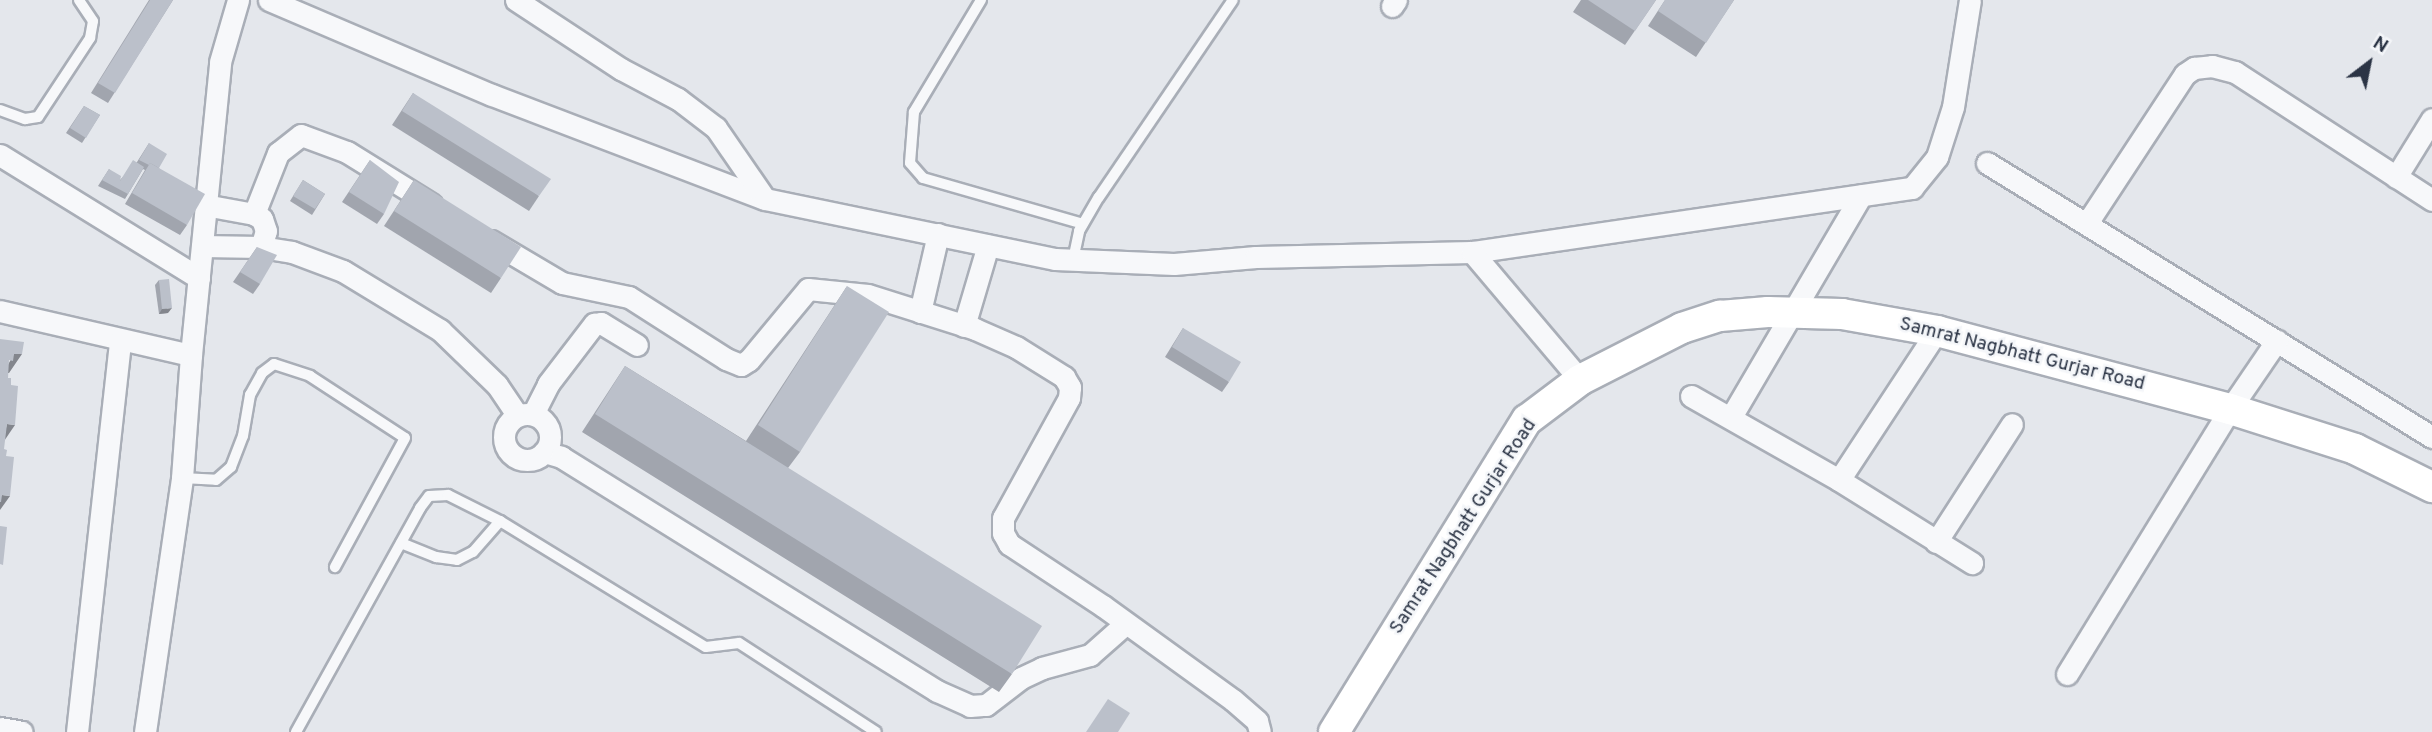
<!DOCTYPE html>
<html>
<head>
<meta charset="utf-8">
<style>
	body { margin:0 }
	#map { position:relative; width:2432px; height:732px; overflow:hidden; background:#e4e7ec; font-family:Overpass,sans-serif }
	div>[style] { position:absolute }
	.roads { filter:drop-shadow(2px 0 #a9aeb7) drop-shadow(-2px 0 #a9aeb7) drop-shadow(0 2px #a9aeb7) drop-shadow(0 -2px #a9aeb7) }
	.lane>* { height:10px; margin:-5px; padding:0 5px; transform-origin:5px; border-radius:5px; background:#f7f8fa }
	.street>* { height:21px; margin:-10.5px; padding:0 10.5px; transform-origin:10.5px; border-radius:10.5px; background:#f7f8fa }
	.street>.ring { margin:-10.5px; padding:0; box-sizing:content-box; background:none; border:21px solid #f7f8fa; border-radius:50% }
	.secondary>* { height:30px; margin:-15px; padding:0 15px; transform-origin:15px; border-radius:15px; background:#fff }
	.wall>* { inset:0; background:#a1a5ae }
	.shaded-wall>* { inset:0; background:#83868d }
	.building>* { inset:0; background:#bbc0ca }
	span { translate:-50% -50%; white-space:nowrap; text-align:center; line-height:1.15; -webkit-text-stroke:5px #f4f6f9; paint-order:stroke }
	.street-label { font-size:19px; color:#2b3445 }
	.north { position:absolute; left:2334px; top:28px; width:70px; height:70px; -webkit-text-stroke:5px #f4f6f9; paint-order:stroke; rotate:32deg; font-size:19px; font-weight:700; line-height:28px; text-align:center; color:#2b3445 }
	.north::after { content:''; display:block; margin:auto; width:24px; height:32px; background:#2b3445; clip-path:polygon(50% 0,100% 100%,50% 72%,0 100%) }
</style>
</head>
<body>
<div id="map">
	<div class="roads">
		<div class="lane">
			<div style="left:981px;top:0;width:131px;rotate:120.9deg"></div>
			<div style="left:914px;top:112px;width:51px;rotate:94.5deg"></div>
			<div style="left:910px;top:163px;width:20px;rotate:49deg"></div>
			<div style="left:923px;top:178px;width:166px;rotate:16deg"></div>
			<div style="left:0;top:110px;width:27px;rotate:20deg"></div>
			<div style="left:25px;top:119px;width:13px;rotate:-9deg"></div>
			<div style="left:38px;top:117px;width:95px;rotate:-56.6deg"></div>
			<div style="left:90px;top:38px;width:17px;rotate:-80deg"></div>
			<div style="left:93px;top:21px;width:25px;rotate:-124deg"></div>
			<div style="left:1073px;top:260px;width:30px;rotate:-78deg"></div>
			<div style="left:1079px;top:231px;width:39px;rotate:-60deg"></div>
			<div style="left:1099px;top:197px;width:238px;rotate:-55.8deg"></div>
			<div style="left:182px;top:478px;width:34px;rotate:3deg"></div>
			<div style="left:216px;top:480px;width:20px;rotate:-41deg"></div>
			<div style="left:231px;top:467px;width:33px;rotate:-69deg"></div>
			<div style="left:243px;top:436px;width:42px;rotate:-80.3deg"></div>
			<div style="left:250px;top:395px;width:25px;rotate:-61deg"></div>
			<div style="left:262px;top:373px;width:15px;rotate:-37deg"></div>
			<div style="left:274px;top:364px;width:38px;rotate:18deg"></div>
			<div style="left:310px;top:376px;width:113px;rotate:33.1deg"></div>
			<div style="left:405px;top:438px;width:147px;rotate:118.5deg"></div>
			<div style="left:401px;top:543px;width:38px;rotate:22deg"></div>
			<div style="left:436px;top:557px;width:21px;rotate:8deg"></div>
			<div style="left:457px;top:560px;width:18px;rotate:-27deg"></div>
			<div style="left:473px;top:552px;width:41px;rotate:-48.9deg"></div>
			<div style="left:296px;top:732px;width:256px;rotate:-61deg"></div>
			<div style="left:420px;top:508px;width:15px;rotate:-53deg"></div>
			<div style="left:429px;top:496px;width:19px;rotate:-3deg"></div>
			<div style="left:448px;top:495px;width:58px;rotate:26.6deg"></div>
			<div style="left:500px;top:521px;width:241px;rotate:31.5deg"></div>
			<div style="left:706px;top:647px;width:33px;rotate:-7deg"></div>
			<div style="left:739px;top:643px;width:163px;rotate:33deg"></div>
		</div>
		<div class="street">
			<div style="left:269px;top:0;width:242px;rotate:23.1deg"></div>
			<div style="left:492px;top:95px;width:291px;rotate:20.9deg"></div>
			<div style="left:516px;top:0;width:126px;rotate:33.3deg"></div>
			<div style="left:621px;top:69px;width:64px;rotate:27.8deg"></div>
			<div style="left:678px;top:99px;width:48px;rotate:37.3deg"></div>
			<div style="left:716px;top:128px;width:86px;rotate:55.4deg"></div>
			<div style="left:765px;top:199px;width:296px;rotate:11.7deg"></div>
			<div style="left:1055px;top:259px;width:119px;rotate:2.4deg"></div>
			<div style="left:1174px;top:264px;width:82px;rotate:-4.9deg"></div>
			<div style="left:1256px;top:257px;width:216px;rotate:-1.3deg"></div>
			<div style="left:1472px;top:252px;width:445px;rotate:-8.3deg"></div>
			<div style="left:1912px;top:188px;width:40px;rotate:-51deg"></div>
			<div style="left:1937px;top:157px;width:52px;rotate:-72.3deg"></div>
			<div style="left:1953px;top:107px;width:108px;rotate:-81deg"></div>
			<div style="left:1392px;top:6px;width:7px;rotate:-56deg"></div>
			<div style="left:0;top:155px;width:234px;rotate:31.7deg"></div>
			<div style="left:1987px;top:163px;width:523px;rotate:31.62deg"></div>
			<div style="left:2396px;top:177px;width:68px;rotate:-58.2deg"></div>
			<div style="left:254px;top:214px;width:66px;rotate:-68.5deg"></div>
			<div style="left:278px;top:153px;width:29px;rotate:-38deg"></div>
			<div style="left:301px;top:135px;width:49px;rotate:20.3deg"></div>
			<div style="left:347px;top:152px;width:99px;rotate:31.8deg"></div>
			<div style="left:2087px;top:223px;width:178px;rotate:-56.7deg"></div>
			<div style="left:2185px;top:74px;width:11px;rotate:-34deg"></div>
			<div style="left:2194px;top:68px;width:18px;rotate:-6deg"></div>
			<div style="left:2212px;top:66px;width:24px;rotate:15deg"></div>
			<div style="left:2235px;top:72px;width:235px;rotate:33deg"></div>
			<div style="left:491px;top:241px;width:82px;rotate:30.6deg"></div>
			<div style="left:562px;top:283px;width:68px;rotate:11.8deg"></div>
			<div style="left:629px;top:297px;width:115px;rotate:32.6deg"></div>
			<div style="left:726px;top:359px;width:16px;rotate:22deg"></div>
			<div style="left:741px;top:365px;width:9px;rotate:-32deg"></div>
			<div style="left:749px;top:360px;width:92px;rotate:-50.3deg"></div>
			<div style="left:808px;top:289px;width:60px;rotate:5.7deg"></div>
			<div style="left:868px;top:295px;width:112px;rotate:17.6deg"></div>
			<div style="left:975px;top:329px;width:45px;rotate:23.7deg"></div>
			<div style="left:1016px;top:347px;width:57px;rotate:32deg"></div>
			<div style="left:1064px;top:377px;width:12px;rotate:59deg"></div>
			<div style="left:1070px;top:387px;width:11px;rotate:95deg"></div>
			<div style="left:1069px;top:398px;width:137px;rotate:118.8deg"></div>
			<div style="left:1003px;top:518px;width:15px;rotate:90deg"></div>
			<div style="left:1003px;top:533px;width:13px;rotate:61deg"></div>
			<div style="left:1009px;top:544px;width:113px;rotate:33.4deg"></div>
			<div style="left:1103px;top:606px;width:160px;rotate:35.9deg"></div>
			<div style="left:1233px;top:700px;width:32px;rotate:41deg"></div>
			<div style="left:1257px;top:721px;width:11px;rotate:75deg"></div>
			<div style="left:202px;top:246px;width:59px;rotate:1deg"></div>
			<div style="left:261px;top:247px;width:17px;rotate:-73deg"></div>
			<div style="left:266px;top:231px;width:13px;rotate:-108deg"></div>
			<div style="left:262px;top:219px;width:9px;rotate:-148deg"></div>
			<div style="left:254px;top:214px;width:50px;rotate:-169.6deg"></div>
			<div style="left:261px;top:247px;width:31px;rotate:9deg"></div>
			<div style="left:292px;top:252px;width:54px;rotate:20.4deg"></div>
			<div style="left:343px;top:271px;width:114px;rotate:31.3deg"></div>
			<div style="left:440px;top:330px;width:79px;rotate:44deg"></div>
			<div style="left:497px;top:385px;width:36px;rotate:56deg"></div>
			<div style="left:1472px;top:252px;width:167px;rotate:49.8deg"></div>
			<div style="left:0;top:311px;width:196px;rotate:13deg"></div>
			<div style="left:920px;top:312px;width:80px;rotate:-77deg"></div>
			<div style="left:964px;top:326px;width:84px;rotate:-73.5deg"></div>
			<div style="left:1691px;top:396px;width:170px;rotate:29.6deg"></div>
			<div style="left:1839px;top:480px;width:157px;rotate:32deg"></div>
			<div class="ring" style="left:504px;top:414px;width:25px;height:25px"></div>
			<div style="left:533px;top:414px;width:34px;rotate:-63deg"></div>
			<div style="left:548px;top:384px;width:76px;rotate:-52.5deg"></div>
			<div style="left:594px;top:324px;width:7px;rotate:-8deg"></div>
			<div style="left:601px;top:323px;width:42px;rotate:31.4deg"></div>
			<div style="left:1731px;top:417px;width:257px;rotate:-59.6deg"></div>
			<div style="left:544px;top:452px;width:18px;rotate:16deg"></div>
			<div style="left:561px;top:457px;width:443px;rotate:31.9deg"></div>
			<div style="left:937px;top:691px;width:36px;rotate:24deg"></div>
			<div style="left:970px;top:706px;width:16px;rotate:-4deg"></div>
			<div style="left:986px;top:705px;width:44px;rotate:-37.6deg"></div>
			<div style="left:1021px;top:678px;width:23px;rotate:-25deg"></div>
			<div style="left:1042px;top:668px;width:50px;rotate:-15.2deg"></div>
			<div style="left:1090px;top:655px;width:47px;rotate:-41.5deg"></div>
			<div style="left:1839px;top:480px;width:178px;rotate:-56.7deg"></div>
			<div style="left:1936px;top:542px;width:140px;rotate:-57.2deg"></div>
			<div style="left:2067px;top:674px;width:311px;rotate:-58.4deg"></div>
			<div style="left:2230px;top:409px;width:83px;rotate:-55.7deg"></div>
			<div style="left:0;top:728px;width:22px;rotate:10deg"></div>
			<div style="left:77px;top:732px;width:394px;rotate:-83.7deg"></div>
			<div style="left:145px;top:732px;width:257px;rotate:-81.7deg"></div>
			<div style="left:182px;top:478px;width:123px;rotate:-85.8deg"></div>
			<div style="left:191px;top:355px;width:294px;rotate:-84.3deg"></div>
			<div style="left:220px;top:62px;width:65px;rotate:-73.8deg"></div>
		</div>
		<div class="secondary">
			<div style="left:1334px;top:732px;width:367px;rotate:-58.3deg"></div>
			<div style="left:1527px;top:420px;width:66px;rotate:-37deg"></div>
			<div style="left:1580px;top:380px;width:114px;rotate:-27deg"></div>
			<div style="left:1682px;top:328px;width:40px;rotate:-18deg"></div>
			<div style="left:1720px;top:316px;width:48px;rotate:-4.8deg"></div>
			<div style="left:1768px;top:312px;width:74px;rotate:1.5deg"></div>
			<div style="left:1842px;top:314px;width:97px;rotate:10.1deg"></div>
			<div style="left:1937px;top:331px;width:303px;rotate:14.9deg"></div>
			<div style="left:2230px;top:409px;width:131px;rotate:17.7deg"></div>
			<div style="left:2355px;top:449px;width:86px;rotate:26.3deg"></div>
		</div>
	</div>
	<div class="wall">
		<div style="clip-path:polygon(149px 0,173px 0,108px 103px,91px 93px)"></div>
		<div style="clip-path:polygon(1581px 0,1656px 0,1625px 45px,1573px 12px)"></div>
		<div style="clip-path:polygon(1665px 0,1734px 0,1696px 57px,1648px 26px)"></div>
		<div style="clip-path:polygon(413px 93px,539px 196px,529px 211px,392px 125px)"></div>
		<div style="clip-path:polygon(84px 106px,100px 115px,82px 143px,66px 133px)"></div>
		<div style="clip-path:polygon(149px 143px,159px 168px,187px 225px,180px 235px,125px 204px,145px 170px,143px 169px,125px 199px,98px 186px,109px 169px,120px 180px,137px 162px)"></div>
		<div style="clip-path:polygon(370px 160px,384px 214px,377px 224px,342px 202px)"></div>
		<div style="clip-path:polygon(303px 180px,325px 194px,312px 215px,290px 201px)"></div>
		<div style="clip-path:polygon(414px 180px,501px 278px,491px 293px,384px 226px)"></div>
		<div style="clip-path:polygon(257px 247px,260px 284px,253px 294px,233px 282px)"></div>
		<div style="clip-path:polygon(159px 280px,168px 313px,159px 314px,155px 285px)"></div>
		<div style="clip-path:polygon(847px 286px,800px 452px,788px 468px,1012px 674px,999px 692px,582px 432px,625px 366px,746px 441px)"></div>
		<div style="clip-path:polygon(1183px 328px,1229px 382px,1222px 392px,1165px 357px)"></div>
	</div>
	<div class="shaded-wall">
		<div style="clip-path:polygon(172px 308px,168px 313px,159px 314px,162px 309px)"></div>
		<div style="clip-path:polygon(14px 354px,22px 354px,9px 373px,5px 373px,0 379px)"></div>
		<div style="clip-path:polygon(7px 424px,15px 425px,2px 444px)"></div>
		<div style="clip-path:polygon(2px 495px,10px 496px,0 510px,0 498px)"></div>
	</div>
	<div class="building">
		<div style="clip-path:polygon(150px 0,173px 0,115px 93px,98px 83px)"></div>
		<div style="clip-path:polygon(1588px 0,1656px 0,1635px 31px)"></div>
		<div style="clip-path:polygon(1665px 0,1734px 0,1706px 43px,1658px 11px)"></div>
		<div style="clip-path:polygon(413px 93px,551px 179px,539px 196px,402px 111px)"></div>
		<div style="clip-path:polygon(84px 106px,100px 115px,86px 138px,70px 128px)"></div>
		<div style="clip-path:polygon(149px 143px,167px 154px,159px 168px,150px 163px,149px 165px,139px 160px)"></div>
		<div style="clip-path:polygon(133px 160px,144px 167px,128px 194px,102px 180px,109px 169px,121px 176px,120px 181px)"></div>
		<div style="clip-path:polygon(370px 160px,399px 182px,384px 214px,349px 192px)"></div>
		<div style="clip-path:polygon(150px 163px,205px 194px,187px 225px,132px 193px)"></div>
		<div style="clip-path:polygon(303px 180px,325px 194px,315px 209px,293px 196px)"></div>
		<div style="clip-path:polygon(414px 180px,521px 247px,501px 278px,394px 211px)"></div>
		<div style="clip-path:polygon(257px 247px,277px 255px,260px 284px,240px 272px)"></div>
		<div style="clip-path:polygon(169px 279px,172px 308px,162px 309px,159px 280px)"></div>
		<div style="clip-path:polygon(847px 286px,889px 312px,800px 452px,758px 425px)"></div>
		<div style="clip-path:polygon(1183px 328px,1241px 362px,1229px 382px,1172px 347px)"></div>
		<div style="clip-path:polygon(0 339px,24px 342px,22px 354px,14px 354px,13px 361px,9px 360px,8px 378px,11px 378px,11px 385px,18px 386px,15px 425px,7px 424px,4px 449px,7px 450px,6px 456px,14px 457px,10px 496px,2px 495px,1px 502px,0 502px)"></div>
		<div style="clip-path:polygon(625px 366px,1042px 626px,1012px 674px,595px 414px)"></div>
		<div style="clip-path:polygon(0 526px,7px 527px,3px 565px,0 564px)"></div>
		<div style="clip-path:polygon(1108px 699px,1130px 713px,1118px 732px,1086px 732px)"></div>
	</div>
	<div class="street-label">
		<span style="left:2022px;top:355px;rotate:14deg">Samrat Nagbhatt Gurjar Road</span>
		<span style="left:1464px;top:527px;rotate:-57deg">Samrat Nagbhatt Gurjar Road</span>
	</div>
	<div class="north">N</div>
</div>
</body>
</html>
